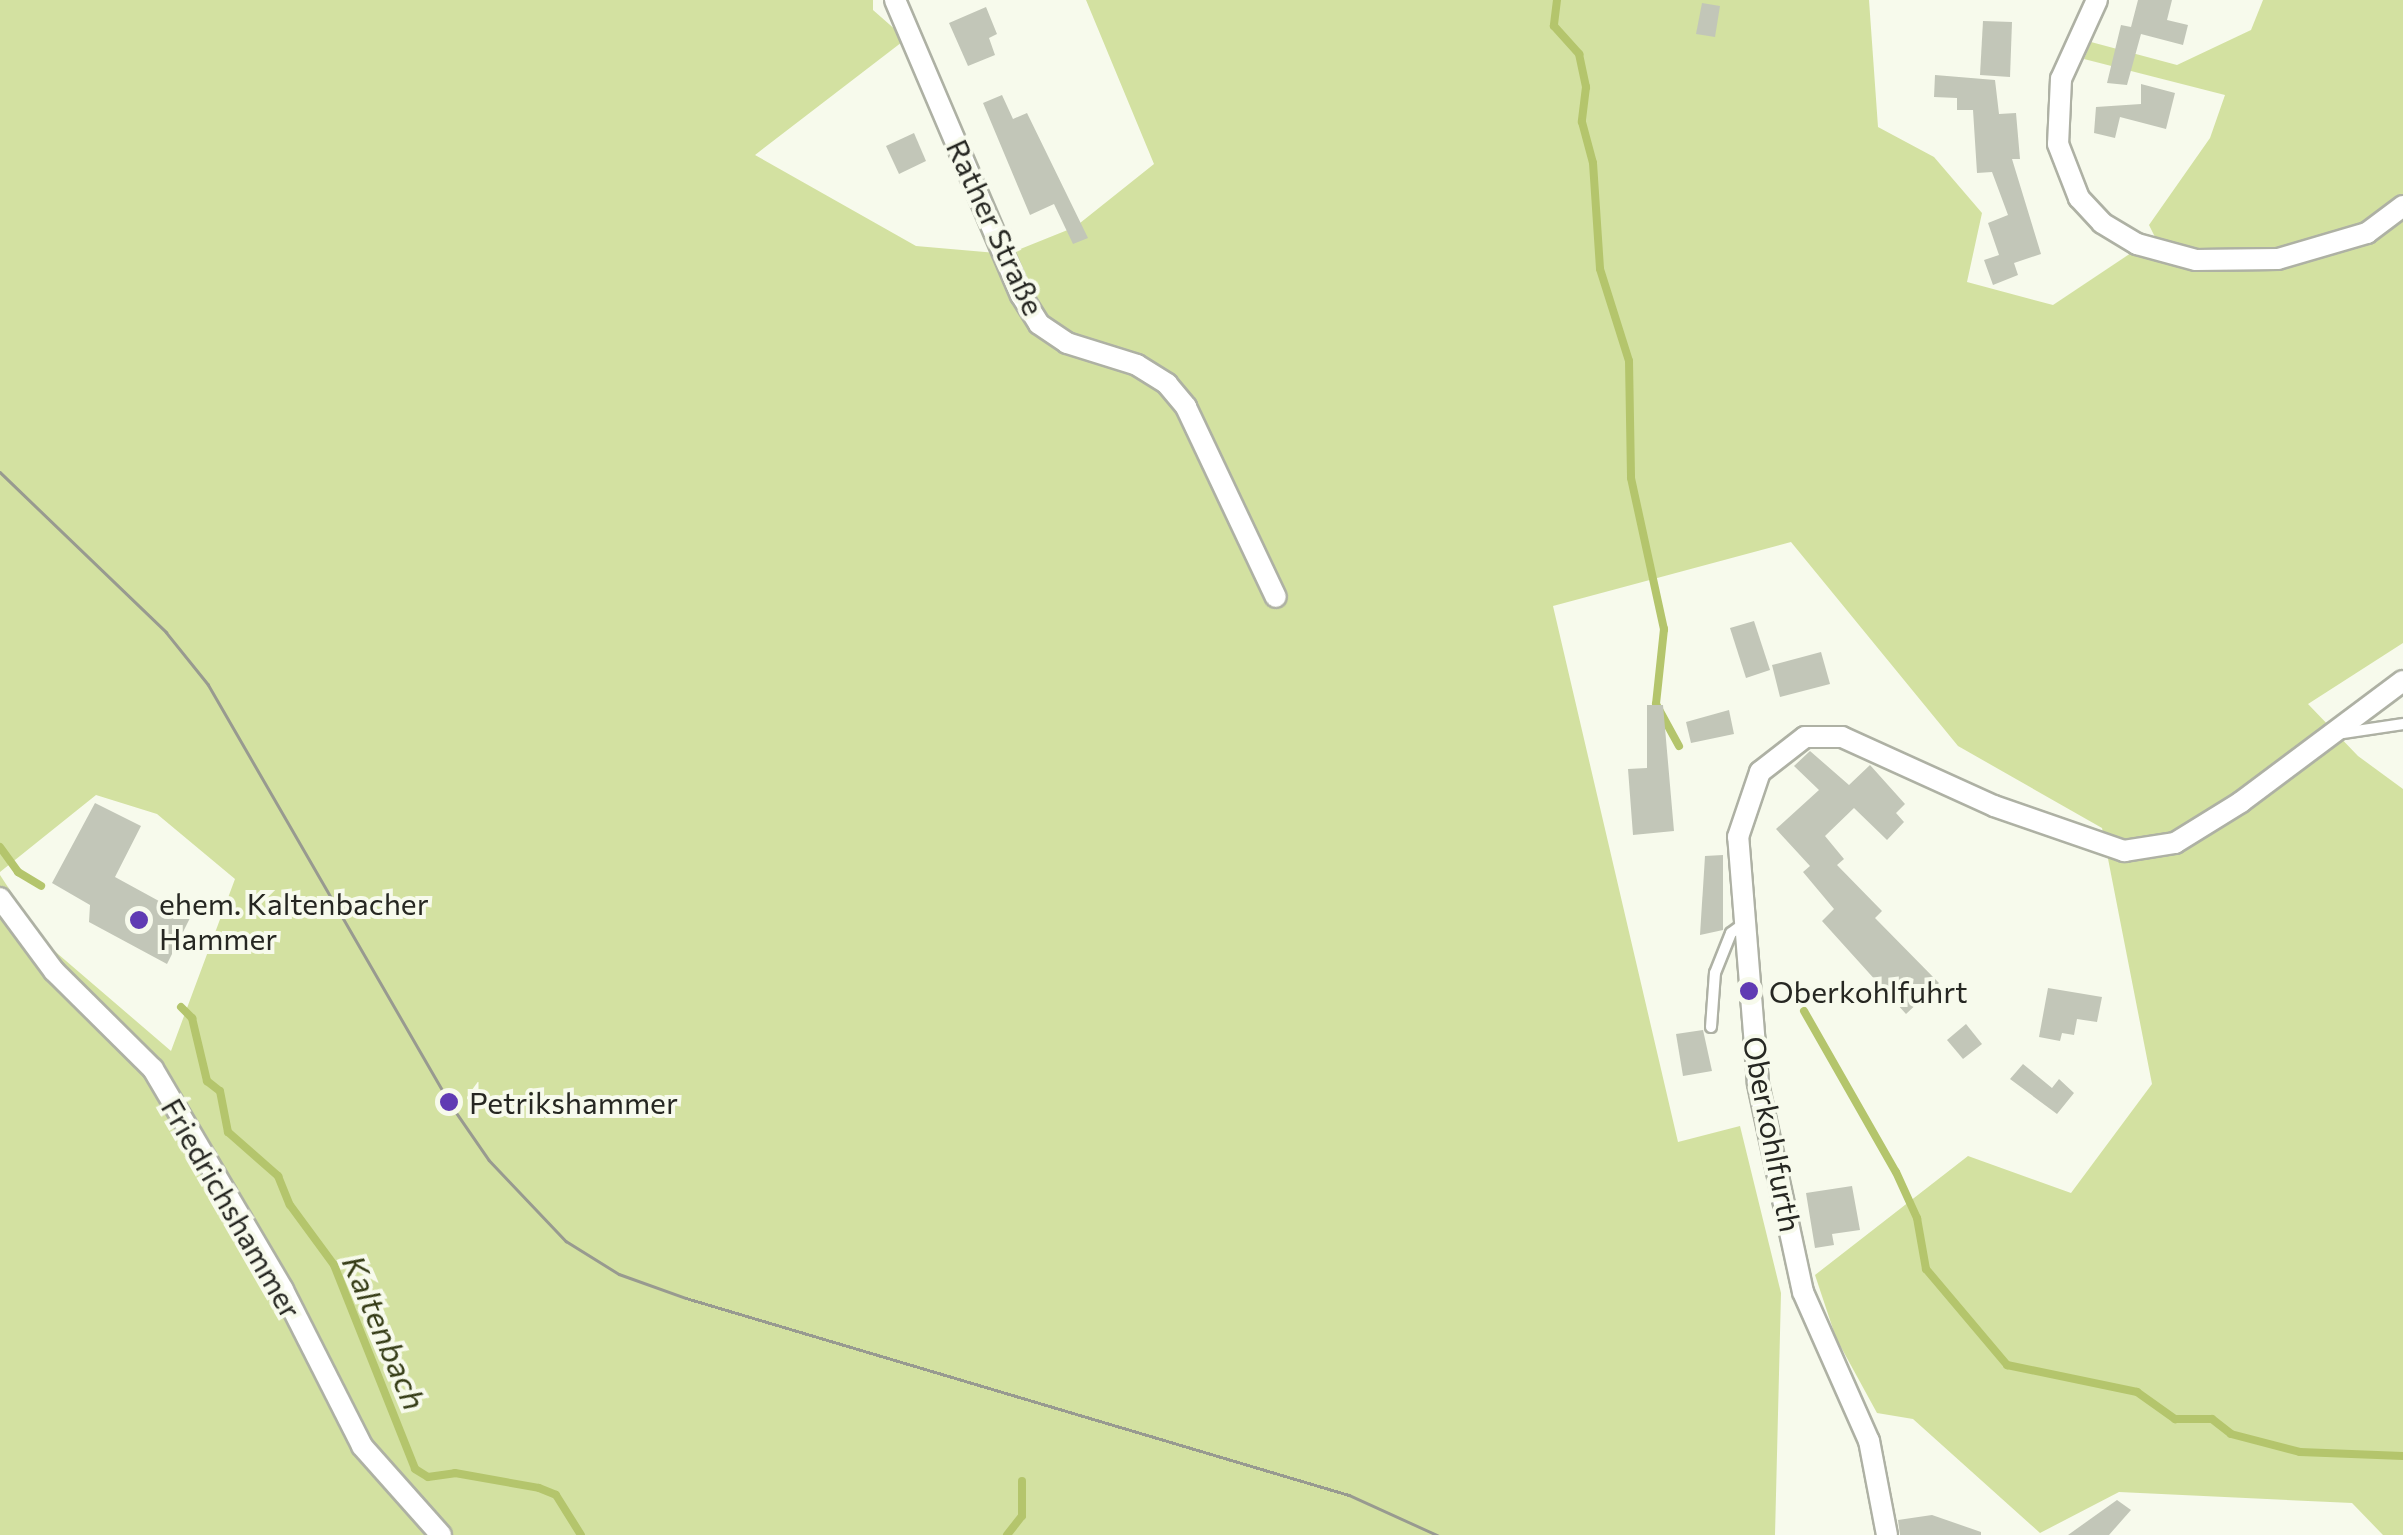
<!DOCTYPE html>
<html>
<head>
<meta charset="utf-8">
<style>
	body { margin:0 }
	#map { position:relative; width:2403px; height:1535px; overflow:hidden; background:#f7faec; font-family:Commissioner,sans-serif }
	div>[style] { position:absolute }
	.green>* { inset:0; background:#d3e1a1 }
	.stream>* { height:8px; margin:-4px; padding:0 4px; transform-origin:4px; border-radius:4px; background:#b4c56c }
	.building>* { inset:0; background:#c2c6b8 }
	.roads { filter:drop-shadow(2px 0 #aeb1a4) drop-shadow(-2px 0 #aeb1a4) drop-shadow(0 2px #aeb1a4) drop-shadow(0 -2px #aeb1a4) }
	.service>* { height:10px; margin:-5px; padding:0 5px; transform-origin:5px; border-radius:5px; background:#fff }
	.minor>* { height:20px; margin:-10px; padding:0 10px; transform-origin:10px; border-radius:10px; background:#fff }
	.tram>* { height:2.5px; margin:-1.25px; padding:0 1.25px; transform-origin:1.25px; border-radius:1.25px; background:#989a90 }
	.dots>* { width:28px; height:28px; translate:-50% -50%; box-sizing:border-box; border:5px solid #f7faec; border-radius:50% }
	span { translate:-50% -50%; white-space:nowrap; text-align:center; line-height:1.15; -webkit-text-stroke:8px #f7faec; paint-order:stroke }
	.street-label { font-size:30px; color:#262722 }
	.poi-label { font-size:30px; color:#262722 }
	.left { translate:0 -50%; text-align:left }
	.water-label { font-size:32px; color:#353c16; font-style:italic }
</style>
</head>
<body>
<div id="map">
	<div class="green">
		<div style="clip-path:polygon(0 0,873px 0,873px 10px,906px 39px,755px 155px,916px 246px,1008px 254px,1075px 227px,1154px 164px,1086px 0,1869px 0,1878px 127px,1934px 157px,1982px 213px,1967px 282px,2053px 305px,2155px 237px,2149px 225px,2210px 138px,2225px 95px,2084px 59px,2091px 42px,2177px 65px,2251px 30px,2263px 0,2403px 0,2403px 643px,2308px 704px,2358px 756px,2403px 789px,2403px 1535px,2383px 1535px,2352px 1503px,2119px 1492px,2040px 1533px,1913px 1419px,1877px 1413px,1836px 1338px,1815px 1275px,1968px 1156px,2071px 1193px,2152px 1084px,2102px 828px,1958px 746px,1791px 542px,1553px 606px,1678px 1142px,1740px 1126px,1781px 1293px,1775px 1535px,0 1535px,0 875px,44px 942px,171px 1051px,235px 879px,157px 814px,96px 795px,0 872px)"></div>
	</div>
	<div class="stream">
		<div style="left:1557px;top:0;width:26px;rotate:97deg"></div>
		<div style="left:1554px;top:26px;width:38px;rotate:48deg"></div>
		<div style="left:1579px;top:54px;width:34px;rotate:78deg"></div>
		<div style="left:1586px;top:87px;width:35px;rotate:97deg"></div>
		<div style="left:1582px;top:122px;width:42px;rotate:75deg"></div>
		<div style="left:1593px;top:163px;width:106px;rotate:86.2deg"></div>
		<div style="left:1600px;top:269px;width:96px;rotate:72.5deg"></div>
		<div style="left:1629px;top:361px;width:117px;rotate:89deg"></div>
		<div style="left:1631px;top:478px;width:155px;rotate:77.7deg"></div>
		<div style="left:1664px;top:629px;width:75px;rotate:96.1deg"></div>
		<div style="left:1656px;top:704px;width:48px;rotate:61.3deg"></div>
		<div style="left:0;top:847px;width:31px;rotate:54deg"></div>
		<div style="left:18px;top:872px;width:27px;rotate:31deg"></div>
		<div style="left:181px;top:1007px;width:16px;rotate:45deg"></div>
		<div style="left:192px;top:1018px;width:65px;rotate:76.6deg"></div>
		<div style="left:207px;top:1081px;width:16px;rotate:38deg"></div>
		<div style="left:220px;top:1091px;width:42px;rotate:79deg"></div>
		<div style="left:228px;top:1132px;width:67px;rotate:41.3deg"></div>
		<div style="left:278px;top:1176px;width:31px;rotate:68deg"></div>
		<div style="left:290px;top:1205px;width:74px;rotate:53.7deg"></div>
		<div style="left:334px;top:1265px;width:219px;rotate:68.3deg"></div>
		<div style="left:415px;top:1469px;width:15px;rotate:32deg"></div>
		<div style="left:428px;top:1477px;width:27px;rotate:-8deg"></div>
		<div style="left:455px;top:1473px;width:85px;rotate:10.1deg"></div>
		<div style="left:539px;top:1488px;width:18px;rotate:22deg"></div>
		<div style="left:556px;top:1495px;width:47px;rotate:58deg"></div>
		<div style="left:1804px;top:1011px;width:185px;rotate:60.3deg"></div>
		<div style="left:1896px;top:1172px;width:51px;rotate:65.5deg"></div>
		<div style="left:1917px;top:1218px;width:52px;rotate:80deg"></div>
		<div style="left:1926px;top:1269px;width:126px;rotate:49.8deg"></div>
		<div style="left:2007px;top:1365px;width:133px;rotate:11.7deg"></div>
		<div style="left:2137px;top:1392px;width:47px;rotate:35.4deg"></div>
		<div style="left:2175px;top:1419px;width:37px"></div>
		<div style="left:2212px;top:1419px;width:24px;rotate:38deg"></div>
		<div style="left:2231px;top:1434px;width:71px;rotate:14.6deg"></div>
		<div style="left:2300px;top:1452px;width:103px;rotate:2.2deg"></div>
		<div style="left:1007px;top:1535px;width:24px;rotate:-52deg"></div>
		<div style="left:1022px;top:1516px;width:35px;rotate:-90deg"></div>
	</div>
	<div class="building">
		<div style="clip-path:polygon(2138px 0,2172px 0,2167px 20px,2188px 25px,2183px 45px,2141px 34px,2127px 85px,2107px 83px,2121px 25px,2131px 27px)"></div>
		<div style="clip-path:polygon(1702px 3px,1720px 6px,1715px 37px,1696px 34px)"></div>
		<div style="clip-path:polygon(986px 7px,997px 34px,989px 38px,995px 55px,968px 66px,949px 23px)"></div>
		<div style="clip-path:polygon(1983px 21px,2012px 22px,2010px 77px,1980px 75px)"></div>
		<div style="clip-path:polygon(1935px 75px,1995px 80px,1999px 114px,2016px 113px,2020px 159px,2012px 159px,2041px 254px,2014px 263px,2018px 275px,1993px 285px,1984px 260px,1999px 255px,1988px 223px,2008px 215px,1992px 172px,1977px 173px,1973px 110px,1957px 110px,1957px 98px,1934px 97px)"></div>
		<div style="clip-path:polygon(2141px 84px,2175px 93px,2166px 129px,2120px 117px,2115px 138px,2094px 133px,2096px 107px,2141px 104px)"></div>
		<div style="clip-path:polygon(1002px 95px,1013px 119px,1027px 113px,1088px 238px,1073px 244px,1054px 204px,1030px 215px,983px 103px)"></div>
		<div style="clip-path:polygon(914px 133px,926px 161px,899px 174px,886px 146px)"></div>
		<div style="clip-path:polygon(1754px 621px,1770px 670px,1746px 678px,1730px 628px)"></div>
		<div style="clip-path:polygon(1821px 652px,1830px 684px,1780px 697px,1772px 665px)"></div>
		<div style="clip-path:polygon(1647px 705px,1663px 705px,1674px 831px,1633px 835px,1628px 769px,1647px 768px)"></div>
		<div style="clip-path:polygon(1729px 710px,1734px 734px,1691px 743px,1686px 722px)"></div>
		<div style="clip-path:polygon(1810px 751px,1849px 785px,1870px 765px,1905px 804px,1896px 813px,1904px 822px,1887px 840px,1854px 808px,1825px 836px,1844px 859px,1837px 865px,1882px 911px,1875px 918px,1939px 983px,1906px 1014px,1822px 921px,1834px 909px,1803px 872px,1810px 866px,1776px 829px,1819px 790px,1794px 766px)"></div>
		<div style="clip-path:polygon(95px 803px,141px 826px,115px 877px,190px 918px,167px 964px,89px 922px,90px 905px,52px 883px)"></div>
		<div style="clip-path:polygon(1723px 855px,1723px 930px,1700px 935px,1705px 856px)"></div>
		<div style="clip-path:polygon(2048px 988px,2102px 997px,2097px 1022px,2077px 1019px,2074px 1035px,2062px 1033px,2060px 1041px,2039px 1037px)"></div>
		<div style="clip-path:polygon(1966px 1024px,1982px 1044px,1963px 1059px,1947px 1040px)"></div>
		<div style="clip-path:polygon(1703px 1030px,1712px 1071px,1683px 1076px,1676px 1034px)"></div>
		<div style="clip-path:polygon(2023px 1064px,2052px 1088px,2059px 1079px,2074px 1093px,2057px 1114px,2010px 1079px)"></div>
		<div style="clip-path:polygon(1852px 1186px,1860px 1230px,1832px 1234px,1834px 1245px,1815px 1248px,1806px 1193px)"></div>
		<div style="clip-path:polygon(2117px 1500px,2131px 1510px,2109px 1535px,2068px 1535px)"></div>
		<div style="clip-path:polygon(1932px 1515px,1981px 1532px,1981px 1535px,1900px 1535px,1898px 1520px)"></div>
	</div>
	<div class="roads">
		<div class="service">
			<div style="left:2343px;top:733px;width:61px;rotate:-8.5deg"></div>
			<div style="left:1711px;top:1027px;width:54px;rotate:-85.8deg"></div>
			<div style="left:1715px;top:973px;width:43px;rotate:-68.2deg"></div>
			<div style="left:1731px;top:933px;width:19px;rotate:-36deg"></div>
		</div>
		<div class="minor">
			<div style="left:895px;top:0;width:321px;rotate:66.9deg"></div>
			<div style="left:1021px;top:295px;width:34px;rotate:58deg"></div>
			<div style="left:1039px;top:324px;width:34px;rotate:34deg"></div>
			<div style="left:1067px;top:343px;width:73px;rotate:17.4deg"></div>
			<div style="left:1137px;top:365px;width:36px;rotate:32deg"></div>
			<div style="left:1167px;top:384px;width:30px;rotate:50deg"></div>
			<div style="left:1186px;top:407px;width:210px;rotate:64.7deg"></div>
			<div style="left:2097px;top:0;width:87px;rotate:114.5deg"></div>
			<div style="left:2061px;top:79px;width:65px;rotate:92.6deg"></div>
			<div style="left:2058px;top:144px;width:58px;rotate:68.7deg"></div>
			<div style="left:2079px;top:198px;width:34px;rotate:47deg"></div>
			<div style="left:2102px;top:223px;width:41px;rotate:31deg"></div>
			<div style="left:2137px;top:244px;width:61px;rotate:15.2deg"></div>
			<div style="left:2196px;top:260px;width:82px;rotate:-0.7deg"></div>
			<div style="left:2278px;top:259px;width:93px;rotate:-16.3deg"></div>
			<div style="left:2367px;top:233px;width:45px;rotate:-36.9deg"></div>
			<div style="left:0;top:898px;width:91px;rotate:53.5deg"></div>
			<div style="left:54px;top:971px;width:139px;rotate:44.7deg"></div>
			<div style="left:153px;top:1069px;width:256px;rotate:59.5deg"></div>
			<div style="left:283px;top:1290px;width:175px;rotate:63.1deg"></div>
			<div style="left:362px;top:1446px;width:119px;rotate:48.4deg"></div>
			<div style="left:1887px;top:1535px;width:96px;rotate:-100.8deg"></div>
			<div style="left:1869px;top:1441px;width:163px;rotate:-113.9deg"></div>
			<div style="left:1803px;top:1292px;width:214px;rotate:-102.2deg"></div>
			<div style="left:1758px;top:1083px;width:247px;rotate:-94.6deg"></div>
			<div style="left:1738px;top:837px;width:69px;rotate:-71.3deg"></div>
			<div style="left:1760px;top:772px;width:57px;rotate:-37.9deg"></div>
			<div style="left:1805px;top:737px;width:37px"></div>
			<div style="left:1842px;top:737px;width:167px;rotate:24.4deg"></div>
			<div style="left:1994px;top:806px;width:138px;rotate:19.1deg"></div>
			<div style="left:2124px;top:851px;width:52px;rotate:-8.9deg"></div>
			<div style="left:2175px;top:843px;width:78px;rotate:-31.8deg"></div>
			<div style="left:2241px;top:802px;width:202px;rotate:-36.8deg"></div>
		</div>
	</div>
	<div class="tram">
		<div style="left:0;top:472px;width:231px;rotate:43.9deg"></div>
		<div style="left:166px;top:632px;width:67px;rotate:51.1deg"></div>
		<div style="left:208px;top:684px;width:482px;rotate:60deg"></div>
		<div style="left:449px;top:1102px;width:70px;rotate:55.4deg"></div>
		<div style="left:489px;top:1160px;width:112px;rotate:46.5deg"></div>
		<div style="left:566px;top:1241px;width:62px;rotate:31.9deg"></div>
		<div style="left:619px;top:1274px;width:71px;rotate:19.7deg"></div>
		<div style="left:686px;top:1298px;width:692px;rotate:16.55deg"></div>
		<div style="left:1349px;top:1495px;width:97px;rotate:24.4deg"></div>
	</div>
	<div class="dots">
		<div style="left:139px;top:920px;background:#603bb3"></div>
		<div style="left:1749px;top:991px;background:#603bb3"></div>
		<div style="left:449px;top:1102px;background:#603bb3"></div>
	</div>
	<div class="street-label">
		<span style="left:996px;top:227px;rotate:65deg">Rather Straße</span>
		<span style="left:1773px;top:1134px;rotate:79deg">Oberkohlfurth</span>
		<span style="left:232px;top:1208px;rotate:60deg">Friedrichshammer</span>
	</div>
	<div class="poi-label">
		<span class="left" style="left:159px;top:920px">ehem. Kaltenbacher<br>Hammer</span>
		<span class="left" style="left:1769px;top:991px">Oberkohlfuhrt</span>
		<span class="left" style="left:469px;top:1102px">Petrikshammer</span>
	</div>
	<div class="water-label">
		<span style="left:385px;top:1332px;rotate:67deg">Kaltenbach</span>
	</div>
</div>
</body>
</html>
